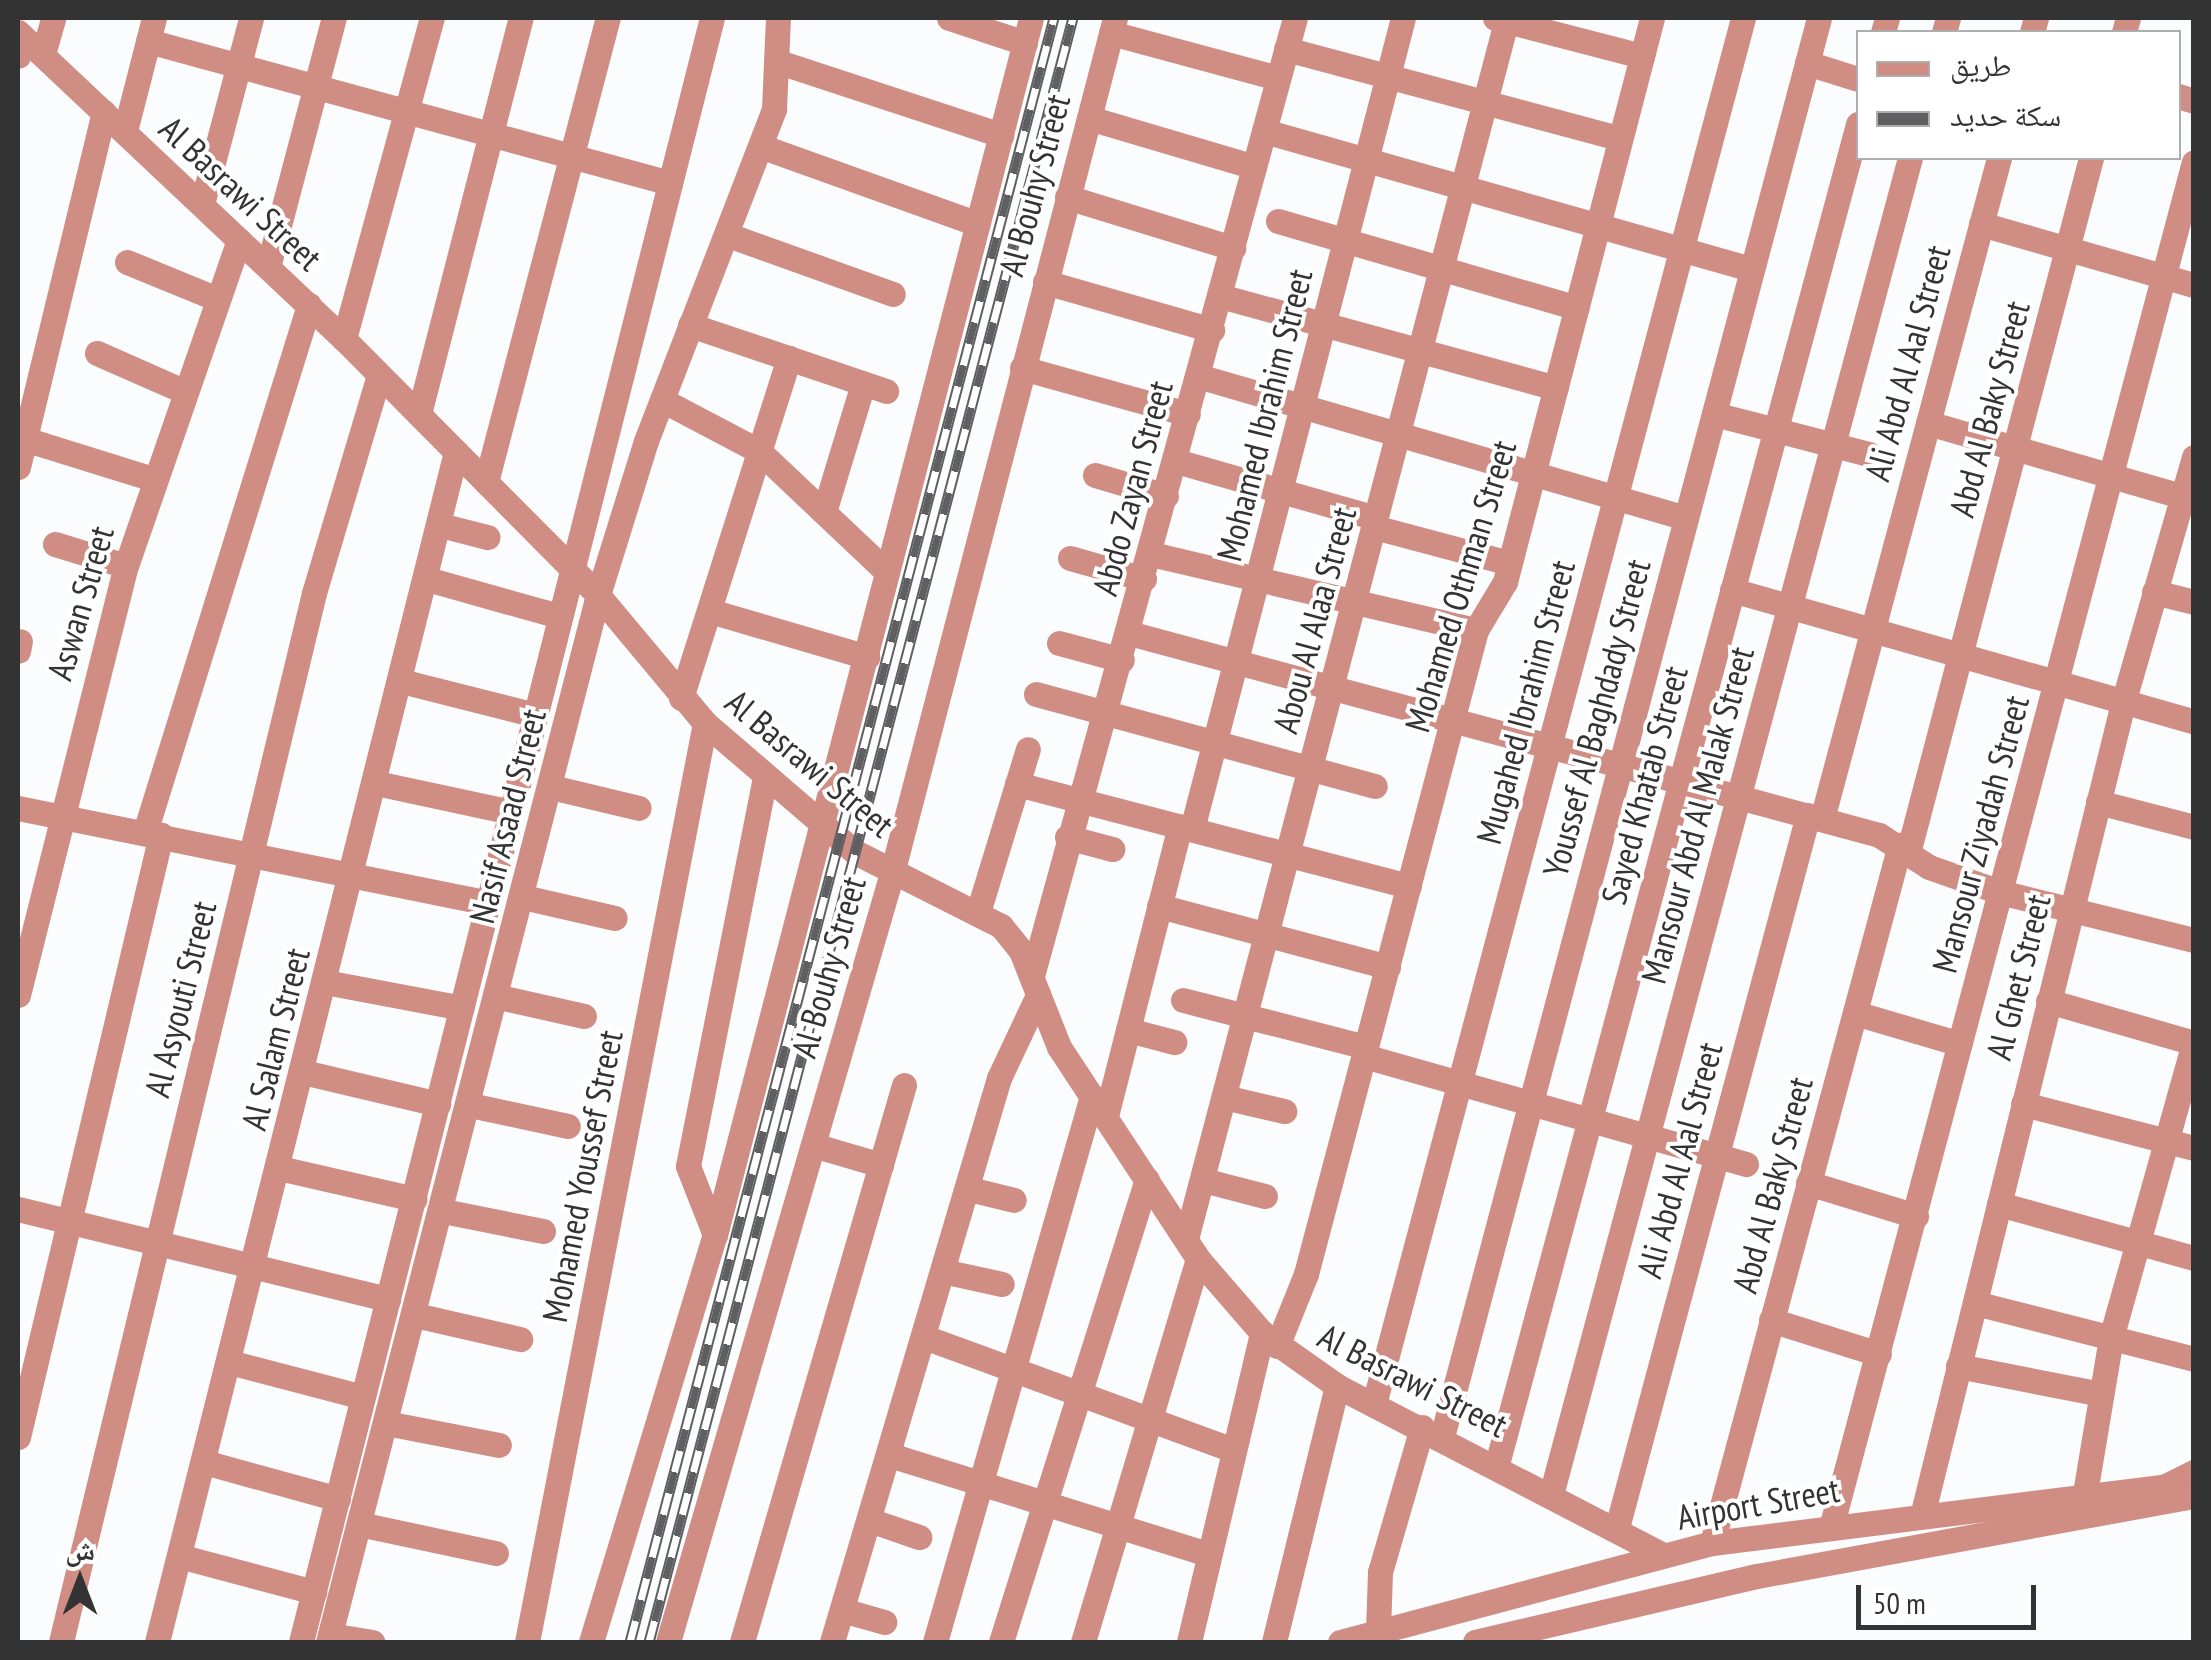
<!DOCTYPE html>
<html>
<head>
<meta charset="utf-8">
<style>
	body { margin:0 }
	#map { position:relative; width:2211px; height:1660px; overflow:hidden; background:#fafcfe; font-family:"PT Sans Narrow","Noto Naskh Arabic",sans-serif }
	div>[style] { position:absolute }
	.minor>* { height:25px; margin:-12.5px; padding:0 12.5px; transform-origin:12.5px; border-radius:12.5px; background:#d08d84 }
	.tertiary>* { height:25px; margin:-12.5px; padding:0 12.5px; transform-origin:12.5px; border-radius:12.5px; background:#d08d84 }
	.rail>* { height:11px; margin-top:-5.5px; transform-origin:0; background:repeating-linear-gradient(90deg,#fff 0 22px,#5f5f61 0 44px); box-sizing:border-box; border-block:2px solid #5f5f61 }
	span { translate:-50% -50%; white-space:nowrap; text-align:center; line-height:1.15; -webkit-text-stroke:8px #fff; paint-order:stroke }
	.street-label { font-size:35px; color:#333334 }
	.frame { position:absolute; inset:0; border:20px solid #333334; pointer-events:none }
	.legend { position:absolute; left:1856px; top:30px; width:325px; height:130px; box-sizing:border-box; background:#fff; border:2px solid #adadae; margin:0; padding:12px 18px; list-style:none; font-size:30px; color:#333334 }
	.legend li { display:flex; align-items:center; gap:20px; height:50px }
	.legend b { width:50px; border:2px solid #adadae }
	.north { position:absolute; left:30px; top:1530px; width:100px; height:100px; -webkit-text-stroke:8px #fff; paint-order:stroke; rotate:0deg; font-size:28px; font-weight:700; line-height:40px; text-align:center; color:#333334 }
	.north::after { content:''; display:block; margin:auto; width:35px; height:45px; background:#333334; clip-path:polygon(50% 0,100% 100%,50% 72%,0 100%) }
	.scale { position:absolute; left:1856px; top:1585px; width:180px; height:45px; box-sizing:border-box; border:5px solid #333334; border-top:0; padding-left:12px; font-size:30px; line-height:35px; white-space:nowrap; color:#333334; -webkit-text-stroke:8px #fff; paint-order:stroke }
</style>
</head>
<body>
<div id="map">
	<div class="minor">
		<div style="left:949px;top:18px;width:80px;rotate:18.2deg"></div>
		<div style="left:1495px;top:18px;width:152px;rotate:14.5deg"></div>
		<div style="left:1883px;top:32px;width:15px;rotate:-74deg"></div>
		<div style="left:1944px;top:32px;width:15px;rotate:-74deg"></div>
		<div style="left:2032px;top:32px;width:15px;rotate:-74deg"></div>
		<div style="left:2124px;top:32px;width:15px;rotate:-74deg"></div>
		<div style="left:1111px;top:33px;width:173px;rotate:15.1deg"></div>
		<div style="left:148px;top:41px;width:541px;rotate:15.22deg"></div>
		<div style="left:1286px;top:49px;width:345px;rotate:15deg"></div>
		<div style="left:43px;top:54px;width:37px;rotate:-74deg"></div>
		<div style="left:18px;top:56px;width:20px;rotate:-79deg"></div>
		<div style="left:782px;top:63px;width:231px;rotate:18.2deg"></div>
		<div style="left:1807px;top:63px;width:53px;rotate:17.4deg"></div>
		<div style="left:2178px;top:96px;width:17px;rotate:17deg"></div>
		<div style="left:1089px;top:118px;width:172px;rotate:16.5deg"></div>
		<div style="left:125px;top:131px;width:117px;rotate:-75.6deg"></div>
		<div style="left:1264px;top:131px;width:506px;rotate:15.82deg"></div>
		<div style="left:763px;top:147px;width:228px;rotate:19.7deg"></div>
		<div style="left:1067px;top:197px;width:174px;rotate:17.1deg"></div>
		<div style="left:202px;top:204px;width:192px;rotate:-75.2deg"></div>
		<div style="left:1278px;top:221px;width:311px;rotate:16.2deg"></div>
		<div style="left:1981px;top:224px;width:222px;rotate:16deg"></div>
		<div style="left:728px;top:235px;width:175px;rotate:19.7deg"></div>
		<div style="left:127px;top:262px;width:97px;rotate:22.3deg"></div>
		<div style="left:268px;top:267px;width:258px;rotate:-75.2deg"></div>
		<div style="left:1045px;top:282px;width:174px;rotate:16deg"></div>
		<div style="left:1220px;top:296px;width:348px;rotate:15.3deg"></div>
		<div style="left:690px;top:325px;width:207px;rotate:18.6deg"></div>
		<div style="left:344px;top:339px;width:333px;rotate:-74.7deg"></div>
		<div style="left:97px;top:353px;width:94px;rotate:23.8deg"></div>
		<div style="left:1022px;top:368px;width:172px;rotate:15.5deg"></div>
		<div style="left:1198px;top:376px;width:508px;rotate:16.22deg"></div>
		<div style="left:662px;top:400px;width:110px;rotate:27.7deg"></div>
		<div style="left:759px;top:451px;width:176px;rotate:43.4deg"></div>
		<div style="left:419px;top:414px;width:409px;rotate:-75.6deg"></div>
		<div style="left:1714px;top:414px;width:160px;rotate:14.5deg"></div>
		<div style="left:1928px;top:423px;width:277px;rotate:16.1deg"></div>
		<div style="left:18px;top:437px;width:141px;rotate:17.3deg"></div>
		<div style="left:1176px;top:461px;width:208px;rotate:15.9deg"></div>
		<div style="left:18px;top:467px;width:365px;rotate:-76.4deg"></div>
		<div style="left:1095px;top:475px;width:74px;rotate:16.5deg"></div>
		<div style="left:486px;top:482px;width:480px;rotate:-75.3deg"></div>
		<div style="left:824px;top:512px;width:134px;rotate:-73.1deg"></div>
		<div style="left:440px;top:525px;width:49px;rotate:14.3deg"></div>
		<div style="left:1374px;top:527px;width:140px;rotate:14.9deg"></div>
		<div style="left:55px;top:544px;width:74px;rotate:17.2deg"></div>
		<div style="left:1151px;top:554px;width:334px;rotate:13.2deg"></div>
		<div style="left:1070px;top:558px;width:77px;rotate:15.8deg"></div>
		<div style="left:427px;top:579px;width:137px;rotate:15.7deg"></div>
		<div style="left:1732px;top:590px;width:480px;rotate:15.9deg"></div>
		<div style="left:2154px;top:592px;width:41px;rotate:14deg"></div>
		<div style="left:710px;top:611px;width:164px;rotate:16.3deg"></div>
		<div style="left:1129px;top:633px;width:777px;rotate:15.07deg"></div>
		<div style="left:1879px;top:835px;width:59px;rotate:32.6deg"></div>
		<div style="left:1929px;top:867px;width:75px;rotate:19.4deg"></div>
		<div style="left:2000px;top:892px;width:200px;rotate:13.9deg"></div>
		<div style="left:1059px;top:643px;width:65px;rotate:15.1deg"></div>
		<div style="left:18px;top:651px;width:10px;rotate:-79deg"></div>
		<div style="left:401px;top:681px;width:138px;rotate:14.2deg"></div>
		<div style="left:1036px;top:694px;width:351px;rotate:15.2deg"></div>
		<div style="left:681px;top:698px;width:357px;rotate:-72.4deg"></div>
		<div style="left:376px;top:783px;width:138px;rotate:12.1deg"></div>
		<div style="left:1017px;top:784px;width:405px;rotate:14.6deg"></div>
		<div style="left:551px;top:787px;width:90px;rotate:13.4deg"></div>
		<div style="left:2098px;top:802px;width:99px;rotate:14.6deg"></div>
		<div style="left:18px;top:808px;width:480px;rotate:11.4deg"></div>
		<div style="left:1822px;top:819px;width:684px;rotate:-75.01deg"></div>
		<div style="left:1192px;top:829px;width:838px;rotate:-75.42deg"></div>
		<div style="left:145px;top:832px;width:552px;rotate:-72.71deg"></div>
		<div style="left:1067px;top:837px;width:47px;rotate:14.9deg"></div>
		<div style="left:1908px;top:853px;width:719px;rotate:-75.25deg"></div>
		<div style="left:523px;top:897px;width:94px;rotate:12.9deg"></div>
		<div style="left:1159px;top:906px;width:237px;rotate:14.9deg"></div>
		<div style="left:979px;top:909px;width:167px;rotate:-73deg"></div>
		<div style="left:1032px;top:976px;width:993px;rotate:-74.65deg"></div>
		<div style="left:325px;top:982px;width:139px;rotate:10.7deg"></div>
		<div style="left:18px;top:995px;width:442px;rotate:-75.9deg"></div>
		<div style="left:126px;top:566px;width:345px;rotate:-70.9deg"></div>
		<div style="left:499px;top:997px;width:87px;rotate:12.6deg"></div>
		<div style="left:1183px;top:1000px;width:189px;rotate:14.4deg"></div>
		<div style="left:2048px;top:1001px;width:152px;rotate:16deg"></div>
		<div style="left:1855px;top:1013px;width:109px;rotate:16.4deg"></div>
		<div style="left:1128px;top:1030px;width:48px;rotate:14.6deg"></div>
		<div style="left:1364px;top:1056px;width:397px;rotate:15.8deg"></div>
		<div style="left:303px;top:1072px;width:139px;rotate:13.3deg"></div>
		<div style="left:1224px;top:1097px;width:62px;rotate:13.1deg"></div>
		<div style="left:2023px;top:1104px;width:177px;rotate:14.4deg"></div>
		<div style="left:470px;top:1105px;width:100px;rotate:12.1deg"></div>
		<div style="left:1106px;top:1116px;width:299px;rotate:-75.7deg"></div>
		<div style="left:813px;top:1145px;width:71px;rotate:16.4deg"></div>
		<div style="left:279px;top:1168px;width:139px;rotate:12.9deg"></div>
		<div style="left:1203px;top:1180px;width:64px;rotate:14.5deg"></div>
		<div style="left:1808px;top:1183px;width:113px;rotate:17deg"></div>
		<div style="left:969px;top:1189px;width:46px;rotate:13.7deg"></div>
		<div style="left:1999px;top:1204px;width:202px;rotate:15.5deg"></div>
		<div style="left:18px;top:1209px;width:381px;rotate:13.7deg"></div>
		<div style="left:443px;top:1211px;width:102px;rotate:11.3deg"></div>
		<div style="left:715px;top:1235px;width:74px;rotate:-111.4deg"></div>
		<div style="left:688px;top:1166px;width:397px;rotate:-78.8deg"></div>
		<div style="left:1186px;top:1239px;width:1262px;rotate:-75.27deg"></div>
		<div style="left:947px;top:1272px;width:56px;rotate:12.3deg"></div>
		<div style="left:1975px;top:1303px;width:226px;rotate:14.3deg"></div>
		<div style="left:415px;top:1315px;width:108px;rotate:12.9deg"></div>
		<div style="left:1771px;top:1320px;width:113px;rotate:17.5deg"></div>
		<div style="left:927px;top:1338px;width:326px;rotate:20.1deg"></div>
		<div style="left:1277px;top:1346px;width:78px;rotate:-68.1deg"></div>
		<div style="left:1306px;top:1274px;width:666px;rotate:-75.21deg"></div>
		<div style="left:1476px;top:630px;width:56px;rotate:-58.9deg"></div>
		<div style="left:1505px;top:582px;width:583px;rotate:-75.39deg"></div>
		<div style="left:229px;top:1362px;width:138px;rotate:14.6deg"></div>
		<div style="left:1958px;top:1366px;width:146px;rotate:11.1deg"></div>
		<div style="left:1374px;top:1404px;width:1434px;rotate:-75.09deg"></div>
		<div style="left:386px;top:1423px;width:115px;rotate:11deg"></div>
		<div style="left:18px;top:1437px;width:619px;rotate:-76.64deg"></div>
		<div style="left:1442px;top:1437px;width:1468px;rotate:-75.12deg"></div>
		<div style="left:893px;top:1456px;width:329px;rotate:17.3deg"></div>
		<div style="left:204px;top:1462px;width:139px;rotate:15.4deg"></div>
		<div style="left:1497px;top:1464px;width:1388px;rotate:-74.92deg"></div>
		<div style="left:1552px;top:1491px;width:1380px;rotate:-74.97deg"></div>
		<div style="left:2084px;top:1499px;width:163px;rotate:-80.5deg"></div>
		<div style="left:2111px;top:1338px;width:307px;rotate:-74.3deg"></div>
		<div style="left:1922px;top:1516px;width:837px;rotate:-76.11deg"></div>
		<div style="left:2123px;top:703px;width:256px;rotate:-73.9deg"></div>
		<div style="left:872px;top:1521px;width:50px;rotate:18.8deg"></div>
		<div style="left:359px;top:1524px;width:140px;rotate:12deg"></div>
		<div style="left:1618px;top:1524px;width:734px;rotate:-75deg"></div>
		<div style="left:1832px;top:1524px;width:1409px;rotate:-75.12deg"></div>
		<div style="left:1712px;top:1543px;width:723px;rotate:-74.93deg"></div>
		<div style="left:179px;top:1556px;width:140px;rotate:14.9deg"></div>
		<div style="left:842px;top:1610px;width:44px;rotate:15.9deg"></div>
		<div style="left:1378px;top:1632px;width:60px;rotate:-88.1deg"></div>
		<div style="left:1380px;top:1572px;width:151px;rotate:-73.8deg"></div>
		<div style="left:330px;top:1635px;width:43px;rotate:9.5deg"></div>
		<div style="left:61px;top:1642px;width:1079px;rotate:-76.44deg"></div>
		<div style="left:314px;top:593px;width:227px;rotate:-73.4deg"></div>
		<div style="left:157px;top:1642px;width:1227px;rotate:-75.9deg"></div>
		<div style="left:301px;top:1642px;width:1675px;rotate:-75.8deg"></div>
		<div style="left:328px;top:1642px;width:1081px;rotate:-75.54deg"></div>
		<div style="left:598px;top:595px;width:161px;rotate:-72.7deg"></div>
		<div style="left:646px;top:441px;width:356px;rotate:-68.9deg"></div>
		<div style="left:774px;top:109px;width:91px;rotate:-87.5deg"></div>
		<div style="left:527px;top:1642px;width:936px;rotate:-79.04deg"></div>
		<div style="left:742px;top:1642px;width:580px;rotate:-73.78deg"></div>
		<div style="left:832px;top:1642px;width:588px;rotate:-73.51deg"></div>
		<div style="left:999px;top:1078px;width:92px;rotate:-64.8deg"></div>
		<div style="left:935px;top:1642px;width:568px;rotate:-73.96deg"></div>
		<div style="left:1001px;top:1642px;width:485px;rotate:-72.5deg"></div>
		<div style="left:1083px;top:1642px;width:400px;rotate:-73.3deg"></div>
		<div style="left:1189px;top:1642px;width:318px;rotate:-76.7deg"></div>
		<div style="left:1274px;top:1642px;width:264px;rotate:-76.2deg"></div>
	</div>
	<div class="tertiary">
		<div style="left:18px;top:32px;width:448px;rotate:43.3deg"></div>
		<div style="left:344px;top:339px;width:361px;rotate:45.2deg"></div>
		<div style="left:598px;top:595px;width:167px;rotate:50.1deg"></div>
		<div style="left:705px;top:723px;width:198px;rotate:40.7deg"></div>
		<div style="left:855px;top:852px;width:164px;rotate:26.9deg"></div>
		<div style="left:1001px;top:926px;width:32px;rotate:51deg"></div>
		<div style="left:1021px;top:951px;width:103px;rotate:68.4deg"></div>
		<div style="left:1059px;top:1047px;width:254px;rotate:56.7deg"></div>
		<div style="left:1198px;top:1259px;width:98px;rotate:49.1deg"></div>
		<div style="left:1262px;top:1333px;width:92px;rotate:35.2deg"></div>
		<div style="left:1337px;top:1386px;width:367px;rotate:27.4deg"></div>
		<div style="left:591px;top:1642px;width:425px;rotate:-73.1deg"></div>
		<div style="left:715px;top:1235px;width:1257px;rotate:-75.44deg"></div>
		<div style="left:668px;top:1642px;width:801px;rotate:-73.76deg"></div>
		<div style="left:892px;top:873px;width:884px;rotate:-75.38deg"></div>
		<div style="left:1340px;top:1642px;width:385px;rotate:-14.9deg"></div>
		<div style="left:1712px;top:1543px;width:455px;rotate:-7.1deg"></div>
		<div style="left:2164px;top:1487px;width:34px;rotate:-27deg"></div>
		<div style="left:1475px;top:1642px;width:290px;rotate:-13.2deg"></div>
		<div style="left:1757px;top:1576px;width:444px;rotate:-10.4deg"></div>
	</div>
	<div class="rail">
		<div style="left:630px;top:1642px;width:1678px;rotate:-75.37deg"></div>
		<div style="left:649px;top:1642px;width:1678px;rotate:-75.37deg"></div>
	</div>
	<div class="street-label">
		<span style="left:1034px;top:185px;rotate:-75deg">Al Bouhy Street</span>
		<span style="left:241px;top:193px;rotate:43deg">Al Basrawi Street</span>
		<span style="left:1907px;top:363px;rotate:-75deg">Ali Abd Al Aal Street</span>
		<span style="left:1989px;top:409px;rotate:-75deg">Abd Al Baky Street</span>
		<span style="left:1264px;top:415px;rotate:-76deg">Mohamed Ibrahim Street</span>
		<span style="left:1132px;top:488px;rotate:-75deg">Abdo Zayan Street</span>
		<span style="left:1460px;top:586px;rotate:-73deg">Mohamed Othman Street</span>
		<span style="left:80px;top:603px;rotate:-74deg">Aswan Street</span>
		<span style="left:1314px;top:620px;rotate:-75deg">Abou Al Alaa Street</span>
		<span style="left:1525px;top:702px;rotate:-75deg">Mugahed Ibrahim Street</span>
		<span style="left:1596px;top:718px;rotate:-75deg">Youssef Al Baghdady Street</span>
		<span style="left:810px;top:763px;rotate:40deg">Al Basrawi Street</span>
		<span style="left:1644px;top:785px;rotate:-75deg">Sayed Khatab Street</span>
		<span style="left:1697px;top:815px;rotate:-75deg">Mansour Abd Al Malak Street</span>
		<span style="left:507px;top:816px;rotate:-76deg">Nasif Asaad Street</span>
		<span style="left:1980px;top:834px;rotate:-75deg">Mansour Ziyadah Street</span>
		<span style="left:828px;top:967px;rotate:-74deg">Al Bouhy Street</span>
		<span style="left:2018px;top:977px;rotate:-76deg">Al Ghet Street</span>
		<span style="left:180px;top:999px;rotate:-76deg">Al Asyouti Street</span>
		<span style="left:275px;top:1039px;rotate:-76deg">Al Salam Street</span>
		<span style="left:1679px;top:1160px;rotate:-75deg">Ali Abd Al Aal Street</span>
		<span style="left:582px;top:1176px;rotate:-79deg">Mohamed Youssef Street</span>
		<span style="left:1772px;top:1185px;rotate:-75deg">Abd Al Baky Street</span>
		<span style="left:1413px;top:1380px;rotate:27deg">Al Basrawi Street</span>
		<span style="left:1758px;top:1503px;rotate:-10deg">Airport Street</span>
	</div>
	<div class="frame"></div>
	<ul class="legend">
	<li><b style="height:12px;background:#d08d84"></b>طريق</li>
	<li><b style="height:12px;background:#5f5f61"></b>سكة حديد</li>
	</ul>
	<div class="north">ش</div>
	<div class="scale">50 m</div>
</div>
</body>
</html>
